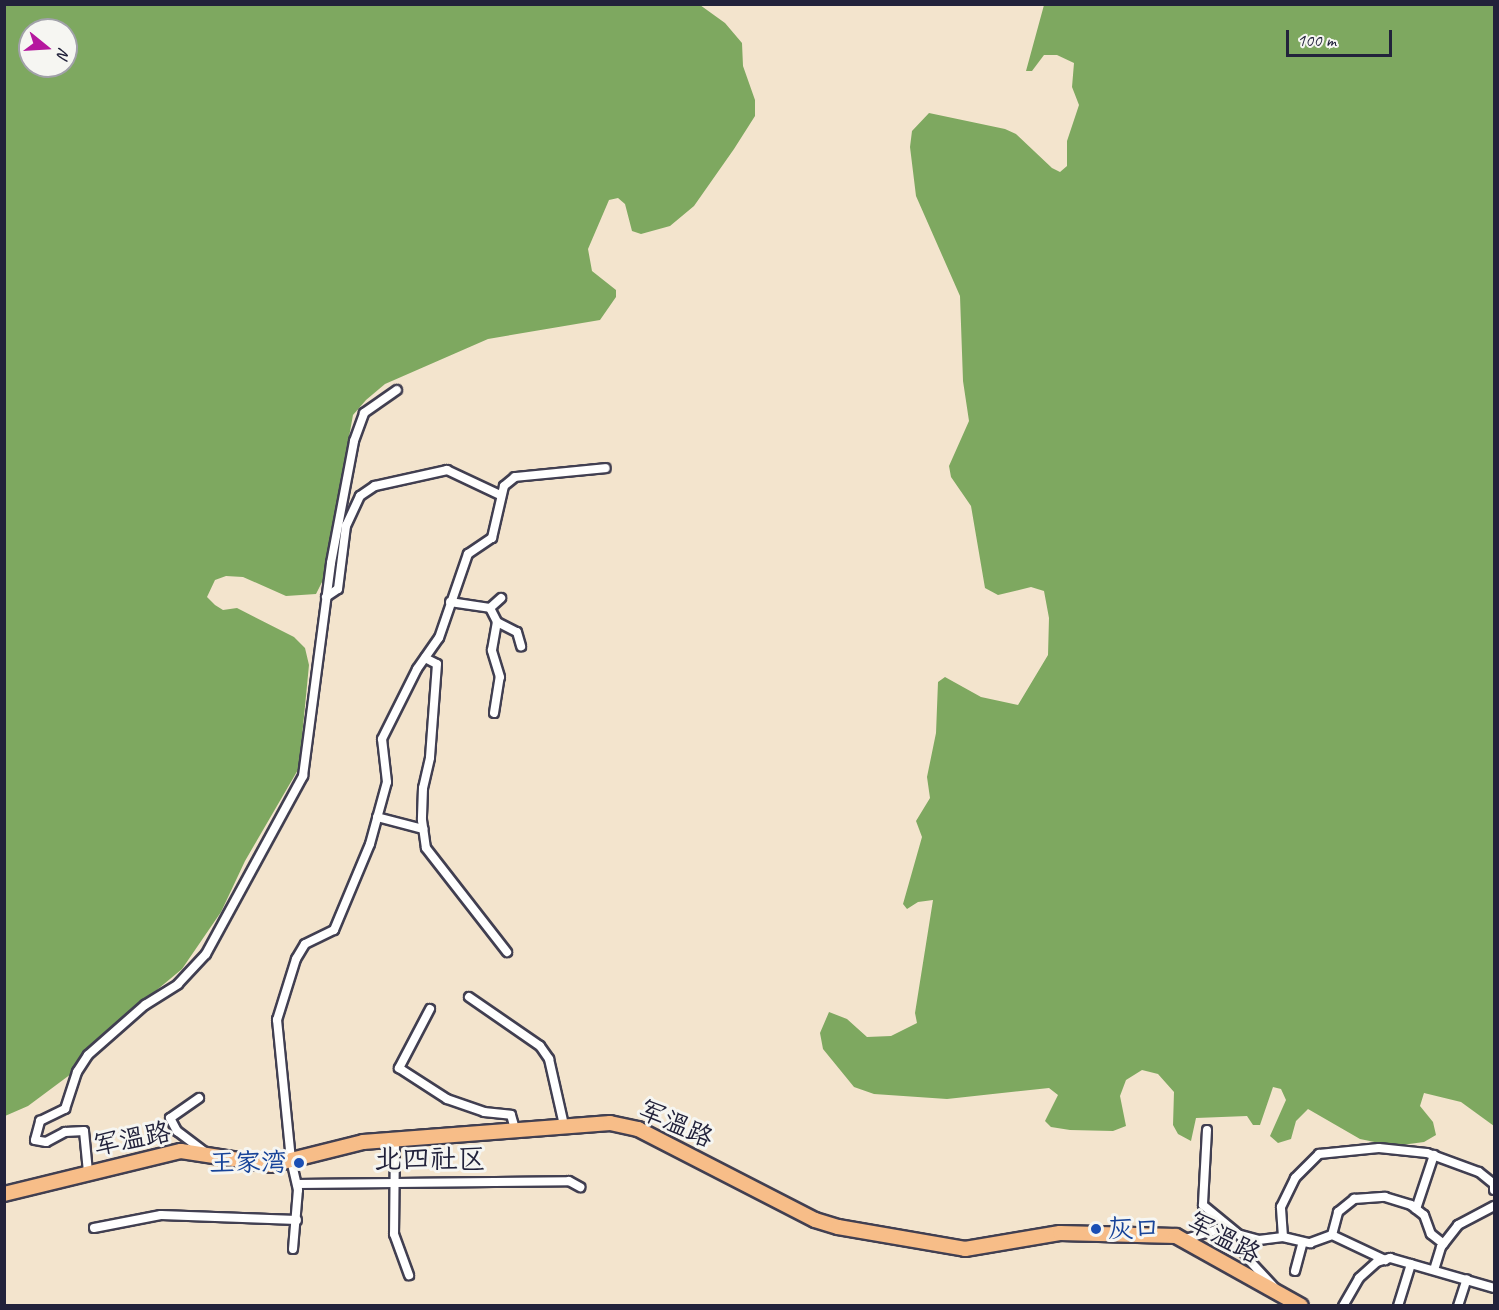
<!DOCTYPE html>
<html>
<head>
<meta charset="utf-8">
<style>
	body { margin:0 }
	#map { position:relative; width:1499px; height:1310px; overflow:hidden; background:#f3e4cd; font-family:Caveat,"LXGW WenKai TC",sans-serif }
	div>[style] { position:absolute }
	.forest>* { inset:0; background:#7ea860 }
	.roads { filter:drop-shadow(2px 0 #413f51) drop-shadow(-2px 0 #413f51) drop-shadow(0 2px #413f51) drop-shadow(0 -2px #413f51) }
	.street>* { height:8px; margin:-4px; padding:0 4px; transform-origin:4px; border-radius:4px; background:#fff }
	.primary>* { height:14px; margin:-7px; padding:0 7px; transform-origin:7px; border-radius:7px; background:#f7bd88 }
	.dots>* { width:16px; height:16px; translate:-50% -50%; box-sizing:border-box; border:3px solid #f6f6f2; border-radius:50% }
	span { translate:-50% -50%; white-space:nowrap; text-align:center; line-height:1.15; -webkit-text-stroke:6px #f6f6f2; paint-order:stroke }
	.street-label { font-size:26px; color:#22223b }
	.transit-label { font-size:26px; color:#164399 }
	.right { translate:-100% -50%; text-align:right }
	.left { translate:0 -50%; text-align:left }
	.quarter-label { font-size:28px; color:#22223b }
	.frame { position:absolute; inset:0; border:6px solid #22223b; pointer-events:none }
	.north { position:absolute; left:18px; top:18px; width:60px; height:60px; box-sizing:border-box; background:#f6f6f2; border:2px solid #a1a1a9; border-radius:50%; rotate:108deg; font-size:16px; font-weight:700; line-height:24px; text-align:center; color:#22223b }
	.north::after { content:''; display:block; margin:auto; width:21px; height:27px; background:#b5179e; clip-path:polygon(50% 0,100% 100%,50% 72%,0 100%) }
	.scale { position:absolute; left:1286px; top:30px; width:106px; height:27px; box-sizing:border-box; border:3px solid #22223b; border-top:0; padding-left:8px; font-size:18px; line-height:21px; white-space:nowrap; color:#22223b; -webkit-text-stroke:4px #f6f6f2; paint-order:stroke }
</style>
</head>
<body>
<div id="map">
	<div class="forest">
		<div style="clip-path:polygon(evenodd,4px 5px,700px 5px,725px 23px,742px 43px,743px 66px,755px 100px,755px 116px,734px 149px,694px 206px,670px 226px,641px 234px,632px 231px,625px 204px,618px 198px,609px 200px,588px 249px,592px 271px,616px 290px,616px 297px,600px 320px,488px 339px,385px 384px,366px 400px,353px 415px,323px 580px,316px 594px,286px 596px,243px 577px,226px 576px,215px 580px,207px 597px,215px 605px,223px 610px,237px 608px,294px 637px,305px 648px,309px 665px,299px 768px,245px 861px,221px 912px,182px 969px,104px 1034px,71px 1074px,28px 1106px,5px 1116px,4px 5px,30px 30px,66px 30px,66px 66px,30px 66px,30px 30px)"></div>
		<div style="clip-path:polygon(1044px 5px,1494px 5px,1494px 1126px,1461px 1102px,1424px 1093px,1420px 1106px,1433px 1122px,1436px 1135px,1424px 1142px,1394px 1146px,1360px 1139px,1308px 1109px,1296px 1121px,1291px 1139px,1278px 1143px,1270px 1136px,1286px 1100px,1281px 1089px,1273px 1087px,1260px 1125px,1253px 1125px,1247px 1116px,1196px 1118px,1191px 1141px,1178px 1134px,1173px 1125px,1174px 1092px,1158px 1074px,1142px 1070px,1126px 1080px,1120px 1096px,1126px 1126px,1113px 1131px,1070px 1130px,1051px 1127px,1045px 1121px,1058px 1095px,1049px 1088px,947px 1099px,874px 1094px,854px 1087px,823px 1049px,820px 1033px,829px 1012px,847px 1019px,867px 1037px,891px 1036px,917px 1023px,915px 1013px,933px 900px,918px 902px,907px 909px,903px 904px,922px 837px,916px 821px,930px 798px,927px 777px,936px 733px,938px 682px,945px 677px,981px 697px,1018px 705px,1048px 655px,1049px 618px,1044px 591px,1031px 587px,998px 595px,985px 588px,971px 506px,951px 477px,949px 466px,969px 421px,963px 381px,960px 296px,916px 196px,910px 147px,912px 131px,929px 113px,1005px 129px,1016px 134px,1052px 168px,1060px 172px,1067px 166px,1067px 141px,1079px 105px,1072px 87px,1074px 63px,1057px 55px,1044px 55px,1032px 71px,1026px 71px)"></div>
	</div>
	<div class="roads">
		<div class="street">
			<div style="left:326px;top:597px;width:14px;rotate:-34deg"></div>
			<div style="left:338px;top:589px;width:64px;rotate:-82.8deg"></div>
			<div style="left:346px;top:526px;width:33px;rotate:-65deg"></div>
			<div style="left:360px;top:496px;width:18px;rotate:-34deg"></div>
			<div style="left:375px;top:486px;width:74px;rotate:-12.5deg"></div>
			<div style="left:447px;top:470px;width:59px;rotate:25.3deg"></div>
			<div style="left:450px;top:602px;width:40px;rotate:8.5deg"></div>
			<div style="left:490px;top:608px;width:16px;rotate:63deg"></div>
			<div style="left:497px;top:622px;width:22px;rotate:27deg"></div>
			<div style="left:517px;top:632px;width:15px;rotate:74deg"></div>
			<div style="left:490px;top:608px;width:15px;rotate:-42deg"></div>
			<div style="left:425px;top:658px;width:13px;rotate:27deg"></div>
			<div style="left:437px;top:664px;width:94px;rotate:94.3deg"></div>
			<div style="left:430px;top:758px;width:31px;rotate:103deg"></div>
			<div style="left:423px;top:788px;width:32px;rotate:92deg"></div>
			<div style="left:422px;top:820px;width:28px;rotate:82deg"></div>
			<div style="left:426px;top:848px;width:132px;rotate:52.1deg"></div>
			<div style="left:494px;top:713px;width:36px;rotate:-81deg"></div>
			<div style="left:500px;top:677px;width:28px;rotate:-107deg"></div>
			<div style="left:492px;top:650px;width:28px;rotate:-80deg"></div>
			<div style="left:377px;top:817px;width:48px;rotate:14.6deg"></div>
			<div style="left:469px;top:997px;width:86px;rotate:34.6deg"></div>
			<div style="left:540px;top:1046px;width:16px;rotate:55deg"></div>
			<div style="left:549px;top:1059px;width:68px;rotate:77.2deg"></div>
			<div style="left:430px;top:1009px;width:67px;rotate:117.7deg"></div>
			<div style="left:399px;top:1068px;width:57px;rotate:32.9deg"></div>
			<div style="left:447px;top:1099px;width:39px;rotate:19deg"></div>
			<div style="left:484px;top:1112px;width:27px;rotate:6deg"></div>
			<div style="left:511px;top:1115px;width:18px;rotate:74deg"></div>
			<div style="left:199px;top:1098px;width:35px;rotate:145deg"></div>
			<div style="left:170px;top:1118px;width:15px;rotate:62deg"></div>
			<div style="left:177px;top:1131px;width:36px;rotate:37deg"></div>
			<div style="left:1207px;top:1130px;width:75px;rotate:93.1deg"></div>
			<div style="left:1203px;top:1205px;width:52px;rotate:39.5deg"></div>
			<div style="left:1243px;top:1238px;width:9px;rotate:96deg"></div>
			<div style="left:1242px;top:1247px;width:12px;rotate:66deg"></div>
			<div style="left:1247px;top:1258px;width:41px;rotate:47deg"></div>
			<div style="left:395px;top:1140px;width:94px;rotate:90.6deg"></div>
			<div style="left:394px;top:1234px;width:44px;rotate:69.9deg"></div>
			<div style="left:88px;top:1172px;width:41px;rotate:-95.6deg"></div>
			<div style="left:84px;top:1131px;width:19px;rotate:177deg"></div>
			<div style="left:65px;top:1132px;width:21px;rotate:152deg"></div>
			<div style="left:46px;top:1142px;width:11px;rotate:-170deg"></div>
			<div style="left:35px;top:1140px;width:20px;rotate:-75deg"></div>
			<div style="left:40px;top:1121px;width:28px;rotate:-26deg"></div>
			<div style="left:65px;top:1109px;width:39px;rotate:-72deg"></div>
			<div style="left:77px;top:1072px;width:20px;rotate:-57deg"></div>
			<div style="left:88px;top:1055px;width:76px;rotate:-41.3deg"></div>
			<div style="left:145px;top:1005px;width:39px;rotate:-32deg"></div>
			<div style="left:178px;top:984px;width:41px;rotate:-47deg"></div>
			<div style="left:206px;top:954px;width:203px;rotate:-61.4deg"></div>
			<div style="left:303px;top:776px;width:215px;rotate:-82.5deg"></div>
			<div style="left:331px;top:563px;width:124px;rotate:-79.3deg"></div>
			<div style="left:354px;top:441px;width:30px;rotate:-70deg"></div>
			<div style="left:364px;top:413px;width:40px;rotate:-34.9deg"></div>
			<div style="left:297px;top:1184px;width:272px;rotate:-0.6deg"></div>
			<div style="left:569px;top:1181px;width:13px;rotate:29deg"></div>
			<div style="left:1416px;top:1209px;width:57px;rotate:-71.6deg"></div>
			<div style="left:94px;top:1228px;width:68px;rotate:-11deg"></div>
			<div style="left:161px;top:1215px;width:136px;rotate:2.1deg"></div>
			<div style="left:1332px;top:1235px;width:24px;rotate:-75deg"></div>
			<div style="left:1338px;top:1212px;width:21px;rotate:-39deg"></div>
			<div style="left:1354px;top:1199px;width:31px;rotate:-4deg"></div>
			<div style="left:1385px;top:1197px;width:27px;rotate:17deg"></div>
			<div style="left:1411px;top:1205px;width:16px;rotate:38deg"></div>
			<div style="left:1424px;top:1215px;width:20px;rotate:70deg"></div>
			<div style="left:1431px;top:1234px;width:16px;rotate:38deg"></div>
			<div style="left:1283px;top:1237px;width:30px;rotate:-94deg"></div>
			<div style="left:1281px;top:1207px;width:32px;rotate:-64deg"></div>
			<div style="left:1295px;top:1178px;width:34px;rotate:-45deg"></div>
			<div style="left:1319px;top:1154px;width:60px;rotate:-5.7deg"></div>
			<div style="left:1379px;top:1148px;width:48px;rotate:5.9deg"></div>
			<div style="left:1427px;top:1153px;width:55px;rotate:20.1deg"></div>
			<div style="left:1479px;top:1172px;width:19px;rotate:39deg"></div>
			<div style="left:1494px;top:1184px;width:6px;rotate:90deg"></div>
			<div style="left:1185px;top:1239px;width:35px;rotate:-16deg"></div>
			<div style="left:1219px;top:1229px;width:41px;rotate:15.4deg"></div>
			<div style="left:1259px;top:1240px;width:24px;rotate:-7deg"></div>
			<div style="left:1283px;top:1237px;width:28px;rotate:13deg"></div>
			<div style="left:1310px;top:1243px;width:23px;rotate:-20deg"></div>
			<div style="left:1332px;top:1235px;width:59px;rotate:25.3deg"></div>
			<div style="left:293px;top:1249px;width:59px;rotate:-85.2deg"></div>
			<div style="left:298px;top:1190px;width:31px;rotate:-103deg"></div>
			<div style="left:291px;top:1160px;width:141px;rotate:-95.7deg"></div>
			<div style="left:277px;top:1020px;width:64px;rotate:-72.7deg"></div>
			<div style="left:296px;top:959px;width:17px;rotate:-59deg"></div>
			<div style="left:305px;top:944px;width:32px;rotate:-26deg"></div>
			<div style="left:334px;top:930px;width:93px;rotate:-67.3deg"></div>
			<div style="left:370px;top:844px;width:64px;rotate:-74.7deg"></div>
			<div style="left:387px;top:782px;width:43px;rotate:-96.6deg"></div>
			<div style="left:382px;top:739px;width:78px;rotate:-63.4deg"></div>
			<div style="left:417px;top:669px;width:38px;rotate:-55deg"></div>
			<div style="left:439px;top:638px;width:89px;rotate:-71deg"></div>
			<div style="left:468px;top:554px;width:29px;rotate:-34deg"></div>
			<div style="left:492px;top:538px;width:53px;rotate:-77deg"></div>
			<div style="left:504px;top:486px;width:14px;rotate:-39deg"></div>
			<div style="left:515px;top:477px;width:91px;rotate:-5.6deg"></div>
			<div style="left:1434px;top:1270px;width:24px;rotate:-73deg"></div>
			<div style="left:1441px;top:1247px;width:28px;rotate:-52deg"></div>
			<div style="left:1458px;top:1225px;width:41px;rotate:-27.8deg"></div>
			<div style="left:1295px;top:1271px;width:30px;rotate:-75deg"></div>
			<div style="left:1343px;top:1306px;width:32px;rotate:-60deg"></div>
			<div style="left:1359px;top:1278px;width:24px;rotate:-42deg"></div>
			<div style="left:1377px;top:1262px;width:14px;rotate:-17deg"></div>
			<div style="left:1390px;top:1258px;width:108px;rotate:16.1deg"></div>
			<div style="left:1398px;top:1306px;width:44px;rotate:-72.8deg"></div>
			<div style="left:1458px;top:1306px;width:28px;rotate:-72deg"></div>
		</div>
		<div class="primary">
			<div style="left:4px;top:1194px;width:182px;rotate:-13.7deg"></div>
			<div style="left:181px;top:1151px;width:91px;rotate:8.8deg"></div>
			<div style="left:271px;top:1165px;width:95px;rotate:-14deg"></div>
			<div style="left:363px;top:1142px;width:248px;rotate:-4.4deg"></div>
			<div style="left:610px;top:1123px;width:29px;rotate:12deg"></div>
			<div style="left:638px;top:1129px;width:199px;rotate:27.2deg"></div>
			<div style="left:815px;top:1220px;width:24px;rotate:17deg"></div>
			<div style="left:838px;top:1227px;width:129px;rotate:9.8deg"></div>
			<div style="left:965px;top:1249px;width:96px;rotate:-9.6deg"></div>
			<div style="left:1060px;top:1233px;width:116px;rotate:1.5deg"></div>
			<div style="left:1176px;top:1236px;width:143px;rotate:29.2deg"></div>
		</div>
	</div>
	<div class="dots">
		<div style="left:299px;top:1163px;background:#1a4fb4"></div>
		<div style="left:1096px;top:1229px;background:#1a4fb4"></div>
	</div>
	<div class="street-label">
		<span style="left:676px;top:1124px;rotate:24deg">军温路</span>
		<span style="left:132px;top:1139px;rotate:-11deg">军温路</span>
		<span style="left:1224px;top:1238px;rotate:28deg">军温路</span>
	</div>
	<div class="transit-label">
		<span class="right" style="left:287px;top:1163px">王家湾</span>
		<span class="left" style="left:1108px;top:1229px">灰口</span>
	</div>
	<div class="quarter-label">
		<span style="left:430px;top:1159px">北四社区</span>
	</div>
	<div class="frame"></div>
	<div class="north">N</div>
	<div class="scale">100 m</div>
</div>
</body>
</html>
